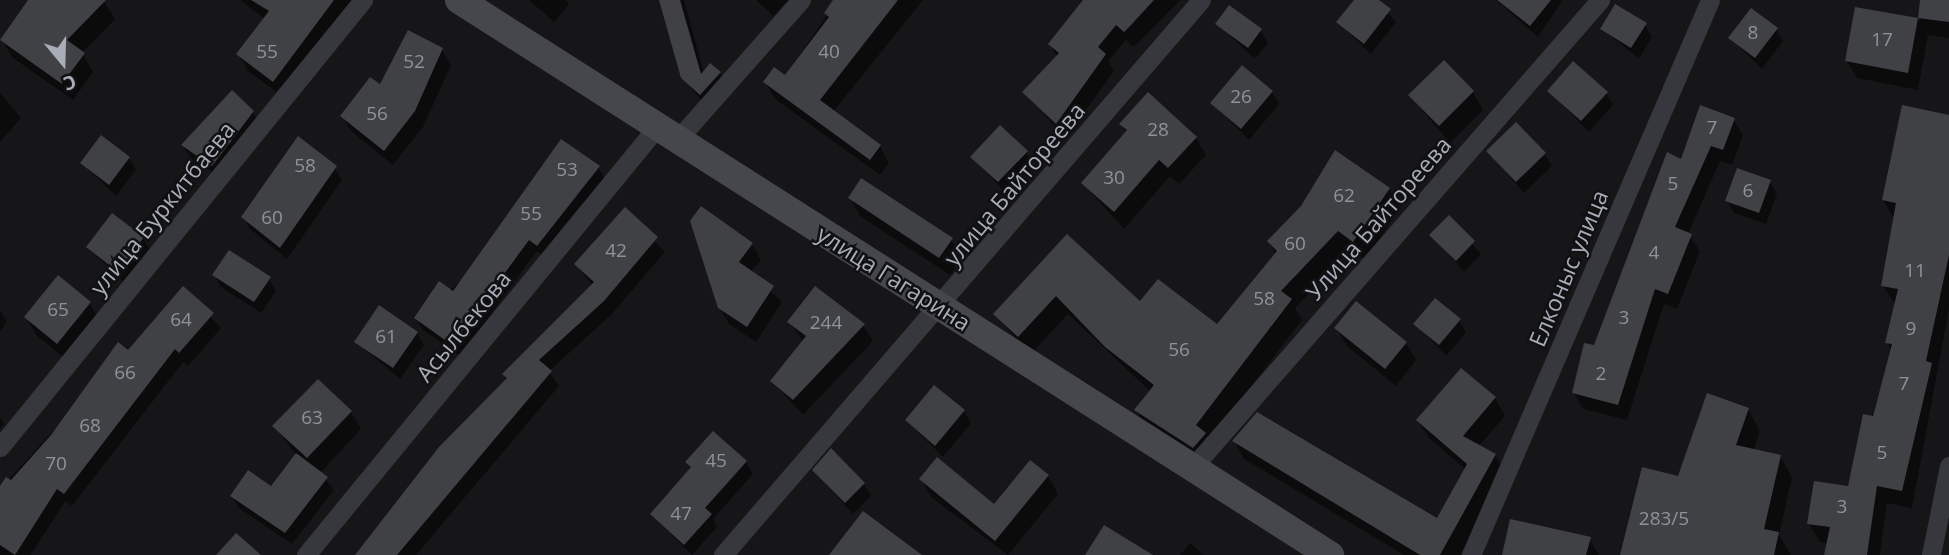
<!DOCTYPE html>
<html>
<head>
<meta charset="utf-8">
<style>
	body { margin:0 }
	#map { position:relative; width:1949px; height:555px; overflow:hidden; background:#161618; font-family:"Open Sans",sans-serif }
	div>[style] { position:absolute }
	.shadow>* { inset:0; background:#0007 }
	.building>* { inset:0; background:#404145 }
	.minor>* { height:19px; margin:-9.5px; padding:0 9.5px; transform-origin:9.5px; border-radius:9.5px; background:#37383d }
	.secondary>* { height:28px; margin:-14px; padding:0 14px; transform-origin:14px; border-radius:14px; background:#45474d }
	span { translate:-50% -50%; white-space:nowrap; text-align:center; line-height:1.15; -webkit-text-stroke:5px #111113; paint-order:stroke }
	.number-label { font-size:19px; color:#8e929b }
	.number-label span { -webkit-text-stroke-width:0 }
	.street-label { font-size:23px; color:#a8adb8 }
	.north { position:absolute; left:28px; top:28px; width:70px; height:70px; -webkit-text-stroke:5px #111113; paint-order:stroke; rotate:161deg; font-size:19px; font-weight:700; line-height:28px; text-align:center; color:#a8adb8 }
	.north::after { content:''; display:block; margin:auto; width:24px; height:32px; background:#a8adb8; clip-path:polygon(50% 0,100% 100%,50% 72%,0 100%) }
</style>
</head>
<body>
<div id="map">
	<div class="shadow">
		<div style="clip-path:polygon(29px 0,103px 0,115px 19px,82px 53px,93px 72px,73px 100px,13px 58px,2px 40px)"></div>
		<div style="clip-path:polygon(240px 0,353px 0,283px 97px,248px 71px,239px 54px,265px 19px)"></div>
		<div style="clip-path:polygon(566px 0,569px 5px,554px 22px,529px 0)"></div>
		<div style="clip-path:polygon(660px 0,684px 0,704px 73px,720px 73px,729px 90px,710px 111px,682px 77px)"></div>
		<div style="clip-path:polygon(756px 0,788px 0,773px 16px)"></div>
		<div style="clip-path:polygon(837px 0,923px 0,833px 112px,880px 146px,889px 163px,880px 175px,775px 99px,765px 82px,785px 77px)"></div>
		<div style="clip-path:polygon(1104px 0,1180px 0,1140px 41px,1133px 47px,1126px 40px,1108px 61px,1114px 71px,1066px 138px,1024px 92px,1057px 57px,1050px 44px)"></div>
		<div style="clip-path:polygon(1356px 0,1376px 0,1396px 22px,1371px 54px,1338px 22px)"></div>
		<div style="clip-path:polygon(1496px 0,1563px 0,1538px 37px)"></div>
		<div style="clip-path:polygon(1922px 0,1949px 0,1949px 38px,1928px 35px,1918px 90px,1857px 78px,1847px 61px,1857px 9px,1920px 20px)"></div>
		<div style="clip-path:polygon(1217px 24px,1261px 31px,1268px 43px,1255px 59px)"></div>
		<div style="clip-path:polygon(1645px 25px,1652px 37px,1639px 59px,1602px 29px)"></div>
		<div style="clip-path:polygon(1776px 29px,1783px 41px,1762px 69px,1730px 38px)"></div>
		<div style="clip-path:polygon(442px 50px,451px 65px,423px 127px,393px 165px,351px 131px,342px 116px)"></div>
		<div style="clip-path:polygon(1549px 91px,1606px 93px,1613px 105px,1589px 132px)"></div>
		<div style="clip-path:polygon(1272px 92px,1279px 104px,1249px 140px,1212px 103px)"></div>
		<div style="clip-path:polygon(1473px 92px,1483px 110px,1450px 143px,1410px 96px)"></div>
		<div style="clip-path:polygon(0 93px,21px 118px,0 142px)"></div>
		<div style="clip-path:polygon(253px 112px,260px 124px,220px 177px,190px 157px,183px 146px)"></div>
		<div style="clip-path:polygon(1949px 117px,1949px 309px,1912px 508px,1887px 503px,1880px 555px,1825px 555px,1828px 544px,1820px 542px,1809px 524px,1849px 488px,1892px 352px,1887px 342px,1896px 305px,1883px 286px,1894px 218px,1883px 200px)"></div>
		<div style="clip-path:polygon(1733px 119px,1743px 135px,1732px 165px,1720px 161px,1688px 234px,1700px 251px,1677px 309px,1664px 304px,1627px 420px,1583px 409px,1574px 393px,1682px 161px)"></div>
		<div style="clip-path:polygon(1121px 124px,1196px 138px,1206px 155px,1179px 184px,1170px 176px,1124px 229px,1083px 184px,1127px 133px)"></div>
		<div style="clip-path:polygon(1488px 151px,1545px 154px,1552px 166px,1524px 193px)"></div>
		<div style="clip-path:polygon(1026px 152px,1033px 164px,1006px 193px,972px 157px)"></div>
		<div style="clip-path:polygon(129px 158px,136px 170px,116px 196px,82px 163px)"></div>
		<div style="clip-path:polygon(598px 167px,605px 179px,545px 257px,537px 251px,460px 356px,423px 330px,416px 318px)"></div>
		<div style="clip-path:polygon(335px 168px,342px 180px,287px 259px,250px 229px,243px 217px)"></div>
		<div style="clip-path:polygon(1770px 182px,1777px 194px,1766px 224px,1734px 213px,1727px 201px)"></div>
		<div style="clip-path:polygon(1389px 189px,1400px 208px,1365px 260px,1350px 250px,1295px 308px,1302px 320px,1209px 441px,1205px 467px,1147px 430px,1136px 410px,1151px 392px,1068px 314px,1030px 355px,995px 314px,1067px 236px,1141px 304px,1217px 327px,1276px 255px,1269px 242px)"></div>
		<div style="clip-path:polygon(850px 198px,951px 240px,962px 257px,950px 275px,860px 216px)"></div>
		<div style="clip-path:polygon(625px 210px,665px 252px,611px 315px,549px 371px,559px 386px,416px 555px,357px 555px,507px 379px,505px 374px,593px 286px,576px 264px)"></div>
		<div style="clip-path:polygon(1449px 218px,1481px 254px,1464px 272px,1432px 235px)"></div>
		<div style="clip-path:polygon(692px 222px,752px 244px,761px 260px,751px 272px,782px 302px,756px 342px,729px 324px,719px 307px)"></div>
		<div style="clip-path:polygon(143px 238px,150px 250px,125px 283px,88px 248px)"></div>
		<div style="clip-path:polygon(214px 275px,269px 279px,276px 291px,261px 313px,221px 287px)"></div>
		<div style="clip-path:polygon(184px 289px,221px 328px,188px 366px,183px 362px,72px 506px,65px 501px,31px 555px,0 555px,0 489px)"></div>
		<div style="clip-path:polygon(90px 303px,100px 321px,68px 361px,36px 335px,26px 317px)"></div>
		<div style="clip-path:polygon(0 310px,7px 322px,0 332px)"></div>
		<div style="clip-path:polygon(1459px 320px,1466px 333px,1446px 356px,1416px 324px)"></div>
		<div style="clip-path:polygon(789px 322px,863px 325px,873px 341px,803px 415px,772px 381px,804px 342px)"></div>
		<div style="clip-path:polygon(1336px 328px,1406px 343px,1416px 360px,1396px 386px,1347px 346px)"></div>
		<div style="clip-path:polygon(417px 333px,424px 345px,400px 379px,356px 342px)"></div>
		<div style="clip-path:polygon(1495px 398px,1505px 416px,1479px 446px,1495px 455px,1505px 473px,1460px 555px,1404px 555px,1244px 459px,1234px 441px,1438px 521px,1466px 470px,1429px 438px,1418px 421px)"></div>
		<div style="clip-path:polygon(1748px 409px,1760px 431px,1753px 451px,1780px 456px,1792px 478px,1779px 535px,1791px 555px,1622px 555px,1679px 478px)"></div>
		<div style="clip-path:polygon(964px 411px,971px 423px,943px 457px,907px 421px)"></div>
		<div style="clip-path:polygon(351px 412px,361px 429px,320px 473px,334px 490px,292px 544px,239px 508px,232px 496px,271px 489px,296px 455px,275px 427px)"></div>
		<div style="clip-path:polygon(0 417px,4px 424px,0 429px)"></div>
		<div style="clip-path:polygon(687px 462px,746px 462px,753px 474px,713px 519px,717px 527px,692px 555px,652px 515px,692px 470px)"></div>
		<div style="clip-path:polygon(814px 471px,864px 484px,871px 496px,853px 514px)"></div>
		<div style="clip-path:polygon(1048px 476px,1058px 494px,1008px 555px,931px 497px,921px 479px,994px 507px)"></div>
		<div style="clip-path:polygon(1589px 539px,1599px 555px,1504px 555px)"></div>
		<div style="clip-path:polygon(1190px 543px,1204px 555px,1180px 555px)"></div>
	</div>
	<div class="building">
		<div style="clip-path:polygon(28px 0,106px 0,67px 40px,85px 53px,62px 84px,0 40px)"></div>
		<div style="clip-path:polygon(251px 0,334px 0,273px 82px,236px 54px,269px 11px)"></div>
		<div style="clip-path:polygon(659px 0,680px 0,701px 74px,710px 63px,721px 72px,700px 95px,681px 78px)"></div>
		<div style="clip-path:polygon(833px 0,898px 0,820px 100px,881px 145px,870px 160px,763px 82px,774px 67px,785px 75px,829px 17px,824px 13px)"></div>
		<div style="clip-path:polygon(1083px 0,1154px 0,1131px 25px,1124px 32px,1116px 25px,1098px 47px,1106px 54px,1056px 124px,1022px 92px,1059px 53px,1048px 44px)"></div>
		<div style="clip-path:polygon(1354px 0,1379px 0,1391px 9px,1364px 44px,1336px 22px)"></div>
		<div style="clip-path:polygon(1497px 0,1551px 0,1530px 26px)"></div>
		<div style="clip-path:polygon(1920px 0,1949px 0,1949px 22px,1918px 18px)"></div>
		<div style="clip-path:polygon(1615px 4px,1647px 23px,1631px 48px,1600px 29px)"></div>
		<div style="clip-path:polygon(1229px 5px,1262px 29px,1248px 48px,1215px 24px)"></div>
		<div style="clip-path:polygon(1855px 7px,1918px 18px,1908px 73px,1845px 61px)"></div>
		<div style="clip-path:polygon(1751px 8px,1778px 28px,1755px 58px,1728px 38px)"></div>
		<div style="clip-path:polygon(408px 30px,443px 48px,415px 111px,384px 151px,340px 116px,370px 77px,380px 84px)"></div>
		<div style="clip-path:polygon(1444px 60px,1474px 91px,1439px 126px,1408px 95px)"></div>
		<div style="clip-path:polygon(1573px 61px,1608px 92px,1581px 121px,1547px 91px)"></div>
		<div style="clip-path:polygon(1242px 65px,1273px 91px,1241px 129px,1210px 103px)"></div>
		<div style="clip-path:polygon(232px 90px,254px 111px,212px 166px,181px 145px)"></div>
		<div style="clip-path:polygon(1148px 92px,1197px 137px,1168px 168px,1159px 160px,1114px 212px,1081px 183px,1127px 130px,1119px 124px)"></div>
		<div style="clip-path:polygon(1700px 105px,1735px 118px,1723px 150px,1711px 146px,1675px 227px,1692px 234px,1668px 294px,1655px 289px,1618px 405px,1572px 393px,1584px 343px,1594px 345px,1667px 152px,1681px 159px)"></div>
		<div style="clip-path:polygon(1902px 105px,1949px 115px,1949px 255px,1926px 361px,1932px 363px,1902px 491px,1877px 486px,1867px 555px,1824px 555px,1830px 527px,1807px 524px,1814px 481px,1848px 486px,1863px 414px,1873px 416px,1892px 344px,1885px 343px,1898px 289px,1881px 286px,1896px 203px,1882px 200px)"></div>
		<div style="clip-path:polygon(1516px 122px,1546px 153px,1516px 182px,1486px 151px)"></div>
		<div style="clip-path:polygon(1000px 125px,1028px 151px,998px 182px,970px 157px)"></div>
		<div style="clip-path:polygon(101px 135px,130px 157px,109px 185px,80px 163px)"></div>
		<div style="clip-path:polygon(298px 136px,337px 166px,280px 248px,241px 217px)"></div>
		<div style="clip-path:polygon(561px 139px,600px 166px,537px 246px,529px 240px,452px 345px,414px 318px,439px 281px,453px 291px)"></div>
		<div style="clip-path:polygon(1335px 150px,1390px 188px,1353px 242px,1338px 231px,1281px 291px,1292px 299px,1196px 425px,1206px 433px,1193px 448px,1134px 410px,1154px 385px,1105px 347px,1056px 296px,1018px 337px,993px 314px,1067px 234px,1140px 301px,1158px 279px,1217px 324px,1277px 251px,1267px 241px,1301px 206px)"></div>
		<div style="clip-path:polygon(1737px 168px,1771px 180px,1759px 213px,1725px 201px)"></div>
		<div style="clip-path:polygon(861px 178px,953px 238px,939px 258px,848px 198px)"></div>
		<div style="clip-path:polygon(701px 206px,753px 243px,739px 262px,774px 286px,747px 327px,718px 308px,690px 221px)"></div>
		<div style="clip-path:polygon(625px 207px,658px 237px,604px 301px,539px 360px,552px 371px,397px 555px,355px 555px,439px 447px,507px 378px,502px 374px,594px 282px,574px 264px)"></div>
		<div style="clip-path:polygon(112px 213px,144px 237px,118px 272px,86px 247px)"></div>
		<div style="clip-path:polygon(1449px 215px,1475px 241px,1456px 261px,1429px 235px)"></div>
		<div style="clip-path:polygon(229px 250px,271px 277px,254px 302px,212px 275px)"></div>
		<div style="clip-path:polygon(58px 275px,91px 302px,57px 344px,24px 317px)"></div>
		<div style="clip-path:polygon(183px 286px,214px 313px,179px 353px,175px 349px,64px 494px,57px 489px,15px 555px,0 545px,0 486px,6px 477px,11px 480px,51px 435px,118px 342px,128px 350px)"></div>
		<div style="clip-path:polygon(815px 286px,865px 324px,793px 400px,770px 381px,806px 336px,787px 322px)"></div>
		<div style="clip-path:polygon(1435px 298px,1461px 319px,1439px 345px,1413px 324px)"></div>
		<div style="clip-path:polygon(1356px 301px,1407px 342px,1385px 369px,1334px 328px)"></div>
		<div style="clip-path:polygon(379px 305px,418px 332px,393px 368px,354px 342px)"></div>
		<div style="clip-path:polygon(1461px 368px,1496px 397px,1463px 436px,1496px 454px,1440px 555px,1420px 555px,1232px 441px,1257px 412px,1437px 518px,1467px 464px,1416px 420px)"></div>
		<div style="clip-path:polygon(318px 379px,352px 411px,307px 458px,272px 426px)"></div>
		<div style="clip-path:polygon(934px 385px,965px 410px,935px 446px,905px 420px)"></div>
		<div style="clip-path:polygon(1707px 393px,1749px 408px,1736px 445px,1781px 455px,1764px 529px,1779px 532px,1774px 555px,1620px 555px,1642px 467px,1678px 476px)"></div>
		<div style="clip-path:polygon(713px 431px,747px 461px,705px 508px,712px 514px,684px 545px,650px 514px,691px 467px,685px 462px)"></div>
		<div style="clip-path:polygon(831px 448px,865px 483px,845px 503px,812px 470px)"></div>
		<div style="clip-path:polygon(296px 453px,328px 477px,285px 533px,230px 496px,248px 470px,271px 486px)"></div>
		<div style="clip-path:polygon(937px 457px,994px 504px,1030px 460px,1049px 475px,995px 541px,919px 479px)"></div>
		<div style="clip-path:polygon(863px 511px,922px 555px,829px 555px)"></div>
		<div style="clip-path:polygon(1510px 519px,1591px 537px,1586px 555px,1502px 555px)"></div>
		<div style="clip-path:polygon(1104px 525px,1153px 555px,1085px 555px)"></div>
		<div style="clip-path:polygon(236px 533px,261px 555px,216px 555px)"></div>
	</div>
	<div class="minor">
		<div style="left:677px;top:140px;width:187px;rotate:-48.5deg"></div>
		<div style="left:0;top:447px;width:576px;rotate:-50.92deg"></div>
		<div style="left:1192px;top:468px;width:621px;rotate:-48.92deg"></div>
		<div style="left:306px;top:555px;width:554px;rotate:-50.65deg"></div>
		<div style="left:723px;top:555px;width:732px;rotate:-49.26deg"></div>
		<div style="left:1471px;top:555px;width:604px;rotate:-66.7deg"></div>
		<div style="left:1931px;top:555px;width:91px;rotate:-78.6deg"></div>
	</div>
	<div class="secondary">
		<div style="left:459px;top:0;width:1033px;rotate:32.51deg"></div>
	</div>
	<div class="number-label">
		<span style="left:1753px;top:33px">8</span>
		<span style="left:1882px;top:40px">17</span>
		<span style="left:267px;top:52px">55</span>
		<span style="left:829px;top:52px">40</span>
		<span style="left:414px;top:62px">52</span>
		<span style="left:1241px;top:97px">26</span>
		<span style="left:377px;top:114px">56</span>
		<span style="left:1712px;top:128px">7</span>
		<span style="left:1158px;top:130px">28</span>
		<span style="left:305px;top:166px">58</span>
		<span style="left:567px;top:170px">53</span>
		<span style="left:1114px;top:178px">30</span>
		<span style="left:1673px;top:184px">5</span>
		<span style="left:1748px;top:191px">6</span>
		<span style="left:1344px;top:196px">62</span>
		<span style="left:531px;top:214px">55</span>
		<span style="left:272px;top:218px">60</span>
		<span style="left:1295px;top:244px">60</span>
		<span style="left:616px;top:251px">42</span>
		<span style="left:1654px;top:253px">4</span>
		<span style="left:1915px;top:271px">11</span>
		<span style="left:1264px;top:299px">58</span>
		<span style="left:58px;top:310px">65</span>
		<span style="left:1624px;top:318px">3</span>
		<span style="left:181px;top:320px">64</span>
		<span style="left:826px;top:323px">244</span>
		<span style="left:1911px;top:329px">9</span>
		<span style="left:386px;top:337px">61</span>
		<span style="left:1179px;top:350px">56</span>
		<span style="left:125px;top:373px">66</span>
		<span style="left:1601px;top:374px">2</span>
		<span style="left:1904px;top:384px">7</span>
		<span style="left:312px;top:418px">63</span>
		<span style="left:90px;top:426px">68</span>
		<span style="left:1882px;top:453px">5</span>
		<span style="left:716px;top:461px">45</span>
		<span style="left:56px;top:464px">70</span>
		<span style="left:1842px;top:507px">3</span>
		<span style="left:681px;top:514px">47</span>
		<span style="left:1664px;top:519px">283/5</span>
	</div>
	<div class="street-label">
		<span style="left:1014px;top:184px;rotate:-50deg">улица Байтореева</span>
		<span style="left:162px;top:208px;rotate:-51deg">улица Буркитбаева</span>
		<span style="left:1378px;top:218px;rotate:-49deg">Улица Байтореева</span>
		<span style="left:1568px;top:268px;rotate:-67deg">Елконыс улица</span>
		<span style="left:894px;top:278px;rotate:32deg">улица Гагарина</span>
		<span style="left:463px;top:326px;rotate:-51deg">Асылбекова</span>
	</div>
	<div class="north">С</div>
</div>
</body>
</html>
